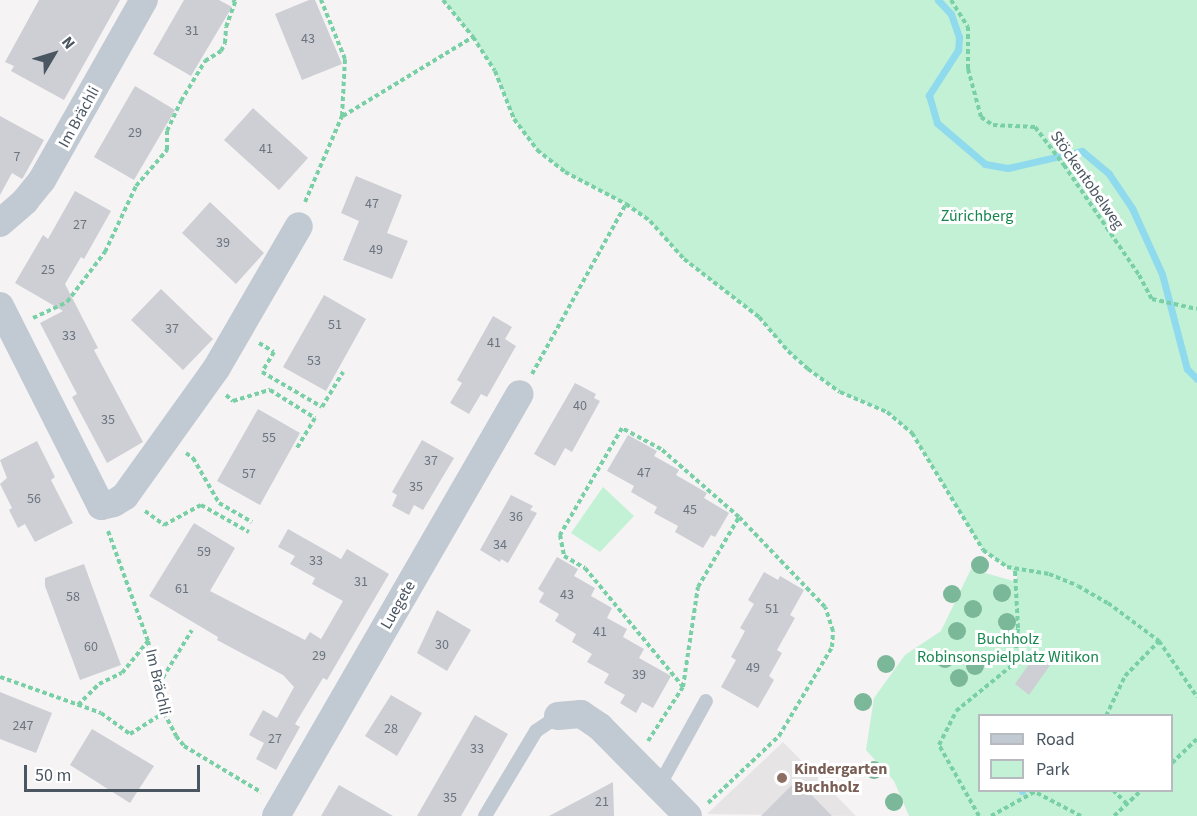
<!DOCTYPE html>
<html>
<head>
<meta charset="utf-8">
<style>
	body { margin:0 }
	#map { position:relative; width:1197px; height:816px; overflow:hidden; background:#f5f3f3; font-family:"Source Sans 3",sans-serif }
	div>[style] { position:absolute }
	.education>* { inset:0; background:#e6e4e5 }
	.green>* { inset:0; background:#c3f1d5 }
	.stream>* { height:7px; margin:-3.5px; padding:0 3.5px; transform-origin:3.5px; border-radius:3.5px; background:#90daee }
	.building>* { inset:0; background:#cdcfd5 }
	.path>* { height:4px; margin-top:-2px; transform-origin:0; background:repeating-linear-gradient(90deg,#7ad0a6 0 4.5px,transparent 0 7.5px) }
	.lane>* { height:14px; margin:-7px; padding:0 7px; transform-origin:7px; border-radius:7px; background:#c1cad2 }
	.street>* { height:28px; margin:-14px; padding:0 14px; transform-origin:14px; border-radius:14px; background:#c1cad2 }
	.trees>* { width:18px; height:18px; margin:-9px; border-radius:50%; background:#7bb799 }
	.dots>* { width:16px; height:16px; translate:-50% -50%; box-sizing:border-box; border:3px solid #fff; border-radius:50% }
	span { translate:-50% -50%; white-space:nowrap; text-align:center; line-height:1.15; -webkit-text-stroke:6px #fff; paint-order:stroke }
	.number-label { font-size:14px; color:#6b747e }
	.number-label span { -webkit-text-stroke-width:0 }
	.street-label { font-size:16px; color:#4a5661 }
	.park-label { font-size:16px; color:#17864f }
	.education-label { font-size:16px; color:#785e54; font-weight:700 }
	.left { translate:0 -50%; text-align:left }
	.legend { position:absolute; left:978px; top:714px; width:195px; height:78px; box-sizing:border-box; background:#fff; border:2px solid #b7bbc0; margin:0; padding:8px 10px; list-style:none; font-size:18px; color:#4a5661 }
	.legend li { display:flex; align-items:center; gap:12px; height:30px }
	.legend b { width:30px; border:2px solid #b7bbc0 }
	.north { position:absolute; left:24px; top:24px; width:60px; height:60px; -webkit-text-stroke:4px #fff; paint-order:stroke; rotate:52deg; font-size:16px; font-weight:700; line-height:24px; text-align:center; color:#4a5661 }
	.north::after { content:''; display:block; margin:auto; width:21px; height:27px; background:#4a5661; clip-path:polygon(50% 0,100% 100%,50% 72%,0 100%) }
	.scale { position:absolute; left:24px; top:765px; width:176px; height:27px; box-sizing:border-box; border:3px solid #4a5661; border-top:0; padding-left:8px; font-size:18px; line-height:21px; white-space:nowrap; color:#4a5661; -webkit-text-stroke:4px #fff; paint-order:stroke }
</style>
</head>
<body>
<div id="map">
	<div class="education">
		<div style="clip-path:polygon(783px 742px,856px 816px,707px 814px)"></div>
	</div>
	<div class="green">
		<div style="clip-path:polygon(evenodd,443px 0,1197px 0,1197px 816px,909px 816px,894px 781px,866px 750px,874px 698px,905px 655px,941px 631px,971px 569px,1017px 582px,1017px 574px,983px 550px,912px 433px,888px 412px,840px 392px,808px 369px,788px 351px,759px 317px,684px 259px,650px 221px,626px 204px,565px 172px,537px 150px,514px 119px,495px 71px,473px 37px,443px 0,980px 716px,1172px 716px,1172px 790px,980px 790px,980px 716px)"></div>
		<div style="clip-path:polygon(603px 487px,634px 516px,600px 552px,571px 533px)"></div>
	</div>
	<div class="stream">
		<div style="left:938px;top:0;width:19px;rotate:47deg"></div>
		<div style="left:951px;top:14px;width:24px;rotate:71deg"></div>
		<div style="left:959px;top:37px;width:13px;rotate:94deg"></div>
		<div style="left:958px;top:50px;width:54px;rotate:122.8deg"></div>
		<div style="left:929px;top:95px;width:29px;rotate:74deg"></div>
		<div style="left:937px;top:123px;width:63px;rotate:40.5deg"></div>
		<div style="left:985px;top:164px;width:23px;rotate:10deg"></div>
		<div style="left:1008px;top:168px;width:76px;rotate:-12.9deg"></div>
		<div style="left:1082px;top:151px;width:35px;rotate:40deg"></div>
		<div style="left:1109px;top:174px;width:41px;rotate:55.9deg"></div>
		<div style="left:1132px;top:208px;width:72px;rotate:65.6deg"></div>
		<div style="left:1162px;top:274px;width:98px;rotate:75.3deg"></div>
		<div style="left:1187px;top:369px;width:14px;rotate:45deg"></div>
		<div style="left:1022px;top:791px;width:1px;rotate:-90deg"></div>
	</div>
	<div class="building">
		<div style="clip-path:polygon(39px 0,120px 0,64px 100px,11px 71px,14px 66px,5px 62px)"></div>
		<div style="clip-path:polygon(184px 0,219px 0,232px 7px,191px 76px,153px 54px)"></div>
		<div style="clip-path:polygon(309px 0,315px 0,342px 64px,302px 80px,275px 14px)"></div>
		<div style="clip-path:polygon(135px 86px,175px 110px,134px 180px,94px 157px)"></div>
		<div style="clip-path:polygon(253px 108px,308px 158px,279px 190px,224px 140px)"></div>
		<div style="clip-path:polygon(0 116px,44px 140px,24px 176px,22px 179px,12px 173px,0 195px)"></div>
		<div style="clip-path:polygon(356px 176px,402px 195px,387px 233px,408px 241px,392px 279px,343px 260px,359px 221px,341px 213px)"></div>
		<div style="clip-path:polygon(75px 191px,111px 211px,84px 259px,81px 257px,65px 284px,98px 348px,94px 350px,143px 442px,107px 463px,72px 397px,77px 394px,40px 323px,63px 311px,15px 283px,43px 235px,48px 239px)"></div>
		<div style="clip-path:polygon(210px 202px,264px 253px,236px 284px,182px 233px)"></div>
		<div style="clip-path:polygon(161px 289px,213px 339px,183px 370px,131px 320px)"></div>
		<div style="clip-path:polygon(324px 295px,366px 319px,326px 391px,283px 367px)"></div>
		<div style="clip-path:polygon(493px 316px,512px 327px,505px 339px,516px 346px,487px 397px,481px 394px,469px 414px,450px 403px,462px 383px,457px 380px)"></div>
		<div style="clip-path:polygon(575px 383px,596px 394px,594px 398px,600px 401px,572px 452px,565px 448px,555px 466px,534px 454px)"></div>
		<div style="clip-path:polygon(258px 409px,300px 433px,260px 505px,217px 481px)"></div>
		<div style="clip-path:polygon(628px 435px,657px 451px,654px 456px,679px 470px,676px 475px,707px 493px,704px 498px,729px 513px,715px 537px,711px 535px,703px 548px,675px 532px,678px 526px,654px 513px,657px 507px,631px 492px,634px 486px,607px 471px)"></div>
		<div style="clip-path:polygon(422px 440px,454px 458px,423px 510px,414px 505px,409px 515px,392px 506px,397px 495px,392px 492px)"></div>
		<div style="clip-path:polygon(37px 441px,55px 477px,51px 480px,73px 523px,35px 542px,25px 524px,18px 528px,9px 510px,12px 508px,0 484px,7px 478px,0 460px)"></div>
		<div style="clip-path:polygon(511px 495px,533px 506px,530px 510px,537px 513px,508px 563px,501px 559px,500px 562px,480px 550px)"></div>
		<div style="clip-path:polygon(194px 523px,235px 548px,210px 591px,305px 640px,310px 632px,321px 639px,343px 601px,312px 584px,315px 578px,290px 564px,295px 556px,278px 547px,288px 529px,341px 559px,347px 549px,389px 574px,327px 680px,323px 678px,295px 724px,300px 727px,276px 770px,256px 759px,264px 743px,249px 735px,263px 710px,277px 718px,294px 687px,283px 675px,217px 640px,218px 637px,149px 596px)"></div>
		<div style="clip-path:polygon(557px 557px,578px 569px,574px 576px,595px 588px,591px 596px,612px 608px,607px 618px,627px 629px,623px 637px,644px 649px,639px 658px,671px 676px,653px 708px,642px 702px,636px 713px,620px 703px,625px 695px,604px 683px,609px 674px,587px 662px,592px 654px,572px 642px,576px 634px,555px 621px,559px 614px,539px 602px,544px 593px,538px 589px)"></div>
		<div style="clip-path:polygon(84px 564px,121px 665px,80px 680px,45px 586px,45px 578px)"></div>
		<div style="clip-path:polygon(764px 572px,778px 580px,780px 576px,804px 590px,790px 615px,795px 618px,777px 650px,782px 653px,769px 676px,774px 680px,758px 708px,721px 687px,736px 660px,731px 657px,745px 631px,740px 628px,754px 604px,748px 600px)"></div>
		<div style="clip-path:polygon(437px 610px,471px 630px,447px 671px,417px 653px)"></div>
		<div style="clip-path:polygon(1037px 653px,1051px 664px,1029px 695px,1015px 684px)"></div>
		<div style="clip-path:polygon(0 692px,52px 713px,36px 753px,0 739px)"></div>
		<div style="clip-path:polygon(391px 695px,422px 713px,397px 756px,365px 736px)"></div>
		<div style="clip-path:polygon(475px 715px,508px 734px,461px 816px,417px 816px)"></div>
		<div style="clip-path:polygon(92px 729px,154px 766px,130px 803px,70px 765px)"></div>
		<div style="clip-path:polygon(797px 780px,832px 816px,761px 816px)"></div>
		<div style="clip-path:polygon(613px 782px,614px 816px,549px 816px)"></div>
		<div style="clip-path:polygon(339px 785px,393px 816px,321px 816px)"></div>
	</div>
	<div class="path">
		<div style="left:443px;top:0;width:48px;rotate:51deg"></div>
		<div style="left:473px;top:37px;width:40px;rotate:57.1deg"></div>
		<div style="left:495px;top:71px;width:52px;rotate:68.4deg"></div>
		<div style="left:514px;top:119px;width:39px;rotate:53deg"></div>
		<div style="left:537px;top:150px;width:36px;rotate:38deg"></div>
		<div style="left:565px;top:172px;width:69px;rotate:27.7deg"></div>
		<div style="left:626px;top:204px;width:29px;rotate:35deg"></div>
		<div style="left:650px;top:221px;width:51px;rotate:48.2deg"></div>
		<div style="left:684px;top:259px;width:95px;rotate:37.7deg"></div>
		<div style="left:759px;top:317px;width:45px;rotate:49.5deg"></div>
		<div style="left:788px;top:351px;width:27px;rotate:42deg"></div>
		<div style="left:808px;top:369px;width:39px;rotate:36deg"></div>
		<div style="left:840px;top:392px;width:51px;rotate:23.1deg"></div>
		<div style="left:887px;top:412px;width:33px;rotate:40deg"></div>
		<div style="left:912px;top:433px;width:137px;rotate:58.7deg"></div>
		<div style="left:983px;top:550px;width:29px;rotate:35deg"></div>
		<div style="left:1007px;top:567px;width:43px;rotate:9.5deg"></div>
		<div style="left:1049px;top:574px;width:31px;rotate:22deg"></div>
		<div style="left:1078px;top:586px;width:34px;rotate:30deg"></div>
		<div style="left:1108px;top:603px;width:64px;rotate:36.7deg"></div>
		<div style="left:1159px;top:641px;width:68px;rotate:55.8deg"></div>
		<div style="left:951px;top:0;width:32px;rotate:58deg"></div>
		<div style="left:968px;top:27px;width:42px;rotate:90deg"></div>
		<div style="left:968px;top:69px;width:50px;rotate:74.8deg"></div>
		<div style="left:981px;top:117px;width:14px;rotate:34deg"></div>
		<div style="left:993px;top:125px;width:42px;rotate:2.7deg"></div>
		<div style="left:1035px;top:127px;width:48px;rotate:52.7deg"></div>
		<div style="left:1064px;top:165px;width:133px;rotate:55.7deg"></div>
		<div style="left:1139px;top:275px;width:27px;rotate:62deg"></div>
		<div style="left:1152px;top:299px;width:46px;rotate:12.5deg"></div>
		<div style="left:343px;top:116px;width:152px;rotate:-31.3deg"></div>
		<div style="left:305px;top:202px;width:94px;rotate:-66.7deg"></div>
		<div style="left:342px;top:116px;width:57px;rotate:-87deg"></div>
		<div style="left:345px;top:59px;width:64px;rotate:-112.1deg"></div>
		<div style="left:33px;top:318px;width:38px;rotate:-25deg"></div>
		<div style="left:67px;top:302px;width:63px;rotate:-52.8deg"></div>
		<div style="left:105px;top:252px;width:73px;rotate:-64.8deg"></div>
		<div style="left:136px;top:186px;width:48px;rotate:-49.3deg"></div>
		<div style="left:167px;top:150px;width:19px;rotate:-90deg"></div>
		<div style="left:167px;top:131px;width:33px;rotate:-65deg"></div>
		<div style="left:181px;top:101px;width:47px;rotate:-59deg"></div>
		<div style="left:205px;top:61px;width:19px;rotate:-32deg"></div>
		<div style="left:221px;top:51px;width:9px;rotate:-63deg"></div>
		<div style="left:225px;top:43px;width:16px;rotate:-86deg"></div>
		<div style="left:226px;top:27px;width:27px;rotate:-70deg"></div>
		<div style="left:235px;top:2px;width:3px;rotate:-135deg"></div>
		<div style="left:259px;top:343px;width:17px;rotate:31deg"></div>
		<div style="left:274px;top:352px;width:23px;rotate:121deg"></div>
		<div style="left:262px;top:372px;width:69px;rotate:30.3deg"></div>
		<div style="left:322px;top:407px;width:41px;rotate:-59deg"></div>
		<div style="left:532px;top:374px;width:194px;rotate:-61.1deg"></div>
		<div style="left:226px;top:395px;width:9px;rotate:41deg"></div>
		<div style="left:233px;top:401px;width:39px;rotate:-17deg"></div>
		<div style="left:270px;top:390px;width:53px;rotate:31.9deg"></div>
		<div style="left:315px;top:418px;width:35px;rotate:121deg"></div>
		<div style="left:186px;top:453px;width:9px;rotate:36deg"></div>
		<div style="left:193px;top:458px;width:52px;rotate:60deg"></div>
		<div style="left:219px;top:503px;width:38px;rotate:30deg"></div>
		<div style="left:145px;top:511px;width:24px;rotate:36deg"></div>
		<div style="left:164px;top:525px;width:42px;rotate:-28.4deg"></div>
		<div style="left:201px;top:505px;width:55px;rotate:29.4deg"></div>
		<div style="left:108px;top:531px;width:117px;rotate:70deg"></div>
		<div style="left:148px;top:641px;width:74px;rotate:77.5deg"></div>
		<div style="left:164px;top:713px;width:26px;rotate:62deg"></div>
		<div style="left:176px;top:736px;width:13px;rotate:51deg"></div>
		<div style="left:184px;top:746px;width:90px;rotate:30.9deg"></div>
		<div style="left:0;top:677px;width:107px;rotate:19.6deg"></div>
		<div style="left:101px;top:713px;width:36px;rotate:36deg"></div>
		<div style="left:130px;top:734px;width:40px;rotate:-32deg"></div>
		<div style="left:159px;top:684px;width:63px;rotate:-58.6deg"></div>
		<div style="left:78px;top:705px;width:30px;rotate:-45deg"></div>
		<div style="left:99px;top:684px;width:25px;rotate:-26deg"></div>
		<div style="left:122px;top:673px;width:41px;rotate:-50.9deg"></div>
		<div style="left:1106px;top:716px;width:44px;rotate:-64.6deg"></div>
		<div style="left:1125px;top:676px;width:49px;rotate:-45.8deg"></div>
		<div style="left:648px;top:741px;width:64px;rotate:-57.1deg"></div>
		<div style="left:1172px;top:763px;width:35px;rotate:-44deg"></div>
		<div style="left:1113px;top:790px;width:20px;rotate:45deg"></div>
		<div style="left:1037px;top:793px;width:50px;rotate:27.6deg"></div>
		<div style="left:708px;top:803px;width:98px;rotate:-43.3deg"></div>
		<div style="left:779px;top:736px;width:104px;rotate:-59.2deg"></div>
		<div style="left:832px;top:647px;width:16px;rotate:-86deg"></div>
		<div style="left:833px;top:631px;width:25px;rotate:-108deg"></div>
		<div style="left:825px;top:607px;width:124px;rotate:-133.7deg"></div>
		<div style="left:739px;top:517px;width:103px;rotate:-138.9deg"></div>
		<div style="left:661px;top:449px;width:44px;rotate:-151.7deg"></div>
		<div style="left:622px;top:428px;width:124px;rotate:120.1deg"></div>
		<div style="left:560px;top:535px;width:21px;rotate:79deg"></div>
		<div style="left:564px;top:556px;width:24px;rotate:30deg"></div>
		<div style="left:585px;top:568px;width:154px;rotate:50.5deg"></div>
		<div style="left:683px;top:687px;width:101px;rotate:-81.5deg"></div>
		<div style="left:698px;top:587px;width:81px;rotate:-59.6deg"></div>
		<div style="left:979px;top:816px;width:81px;rotate:-119.4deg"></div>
		<div style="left:939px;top:745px;width:38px;rotate:-63deg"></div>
		<div style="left:956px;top:711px;width:76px;rotate:-39.1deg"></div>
		<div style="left:1015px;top:663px;width:35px;rotate:-85deg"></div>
		<div style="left:1018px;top:628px;width:58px;rotate:-93deg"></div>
		<div style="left:991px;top:816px;width:54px;rotate:-29deg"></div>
		<div style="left:1114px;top:816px;width:38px;rotate:-43deg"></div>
	</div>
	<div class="lane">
		<div style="left:659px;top:786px;width:97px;rotate:-61.1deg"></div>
		<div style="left:485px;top:816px;width:99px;rotate:-59deg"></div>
		<div style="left:536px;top:731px;width:27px;rotate:-34deg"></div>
	</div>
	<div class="street">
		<div style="left:0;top:223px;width:33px;rotate:-41deg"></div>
		<div style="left:25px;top:201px;width:27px;rotate:-51deg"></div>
		<div style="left:42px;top:180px;width:207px;rotate:-60.5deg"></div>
		<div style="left:0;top:306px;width:224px;rotate:63.2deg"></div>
		<div style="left:101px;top:506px;width:13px;rotate:-13deg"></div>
		<div style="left:114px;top:503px;width:13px;rotate:-32deg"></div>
		<div style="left:125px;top:496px;width:156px;rotate:-54.4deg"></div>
		<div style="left:216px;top:369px;width:165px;rotate:-59.9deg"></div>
		<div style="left:558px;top:716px;width:23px;rotate:-5deg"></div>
		<div style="left:581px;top:714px;width:23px;rotate:34deg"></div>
		<div style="left:600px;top:727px;width:125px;rotate:45.3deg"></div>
		<div style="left:276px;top:816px;width:487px;rotate:-60deg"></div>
	</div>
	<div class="trees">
		<div style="left:980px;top:565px"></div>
		<div style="left:1002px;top:593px"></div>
		<div style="left:952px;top:594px"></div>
		<div style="left:973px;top:609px"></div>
		<div style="left:1007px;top:622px"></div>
		<div style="left:957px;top:631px"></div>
		<div style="left:945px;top:659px"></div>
		<div style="left:886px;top:664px"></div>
		<div style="left:975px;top:666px"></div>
		<div style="left:959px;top:678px"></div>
		<div style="left:863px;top:702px"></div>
		<div style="left:874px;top:770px"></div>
		<div style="left:894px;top:802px"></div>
	</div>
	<div class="dots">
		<div style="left:782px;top:778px;background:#8d6e63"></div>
	</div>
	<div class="number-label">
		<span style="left:192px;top:31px">31</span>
		<span style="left:308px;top:39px">43</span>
		<span style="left:135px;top:133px">29</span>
		<span style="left:266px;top:149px">41</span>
		<span style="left:17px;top:157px">7</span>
		<span style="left:372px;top:204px">47</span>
		<span style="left:80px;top:225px">27</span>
		<span style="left:223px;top:243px">39</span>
		<span style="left:376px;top:250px">49</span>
		<span style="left:48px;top:270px">25</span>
		<span style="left:335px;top:325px">51</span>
		<span style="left:172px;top:329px">37</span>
		<span style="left:69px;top:336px">33</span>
		<span style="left:494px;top:343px">41</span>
		<span style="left:314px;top:361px">53</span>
		<span style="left:580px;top:406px">40</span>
		<span style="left:108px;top:420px">35</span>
		<span style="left:269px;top:438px">55</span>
		<span style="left:431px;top:461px">37</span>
		<span style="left:644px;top:473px">47</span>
		<span style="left:249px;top:474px">57</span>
		<span style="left:416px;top:487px">35</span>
		<span style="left:34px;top:499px">56</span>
		<span style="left:690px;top:510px">45</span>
		<span style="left:516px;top:517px">36</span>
		<span style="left:500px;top:545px">34</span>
		<span style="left:204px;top:552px">59</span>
		<span style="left:316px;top:561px">33</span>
		<span style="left:361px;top:582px">31</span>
		<span style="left:182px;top:589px">61</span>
		<span style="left:567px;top:595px">43</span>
		<span style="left:73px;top:597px">58</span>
		<span style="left:772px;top:609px">51</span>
		<span style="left:600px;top:632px">41</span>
		<span style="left:442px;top:645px">30</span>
		<span style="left:91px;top:647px">60</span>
		<span style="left:319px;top:656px">29</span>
		<span style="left:753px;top:668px">49</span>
		<span style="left:639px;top:675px">39</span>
		<span style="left:23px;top:726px">247</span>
		<span style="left:391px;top:729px">28</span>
		<span style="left:275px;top:739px">27</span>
		<span style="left:477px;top:749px">33</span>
		<span style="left:450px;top:798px">35</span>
		<span style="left:602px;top:802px">21</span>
	</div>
	<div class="street-label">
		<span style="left:79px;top:117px;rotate:-61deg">Im Brächli</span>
		<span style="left:1087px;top:180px;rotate:55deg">Stöckentobelweg</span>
		<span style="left:398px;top:605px;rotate:-60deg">Luegete</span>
		<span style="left:158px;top:682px;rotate:77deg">Im Brächli</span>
	</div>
	<div class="park-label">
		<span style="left:977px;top:216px">Zürichberg</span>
		<span style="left:1008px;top:648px">Buchholz<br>Robinsonspielplatz Witikon</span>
	</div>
	<div class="education-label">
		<span class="left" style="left:794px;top:778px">Kindergarten<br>Buchholz</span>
	</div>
	<ul class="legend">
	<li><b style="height:8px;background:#c1cad2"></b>Road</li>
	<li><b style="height:16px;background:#c3f1d5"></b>Park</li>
	</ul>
	<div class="north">N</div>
	<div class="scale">50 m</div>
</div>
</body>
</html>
